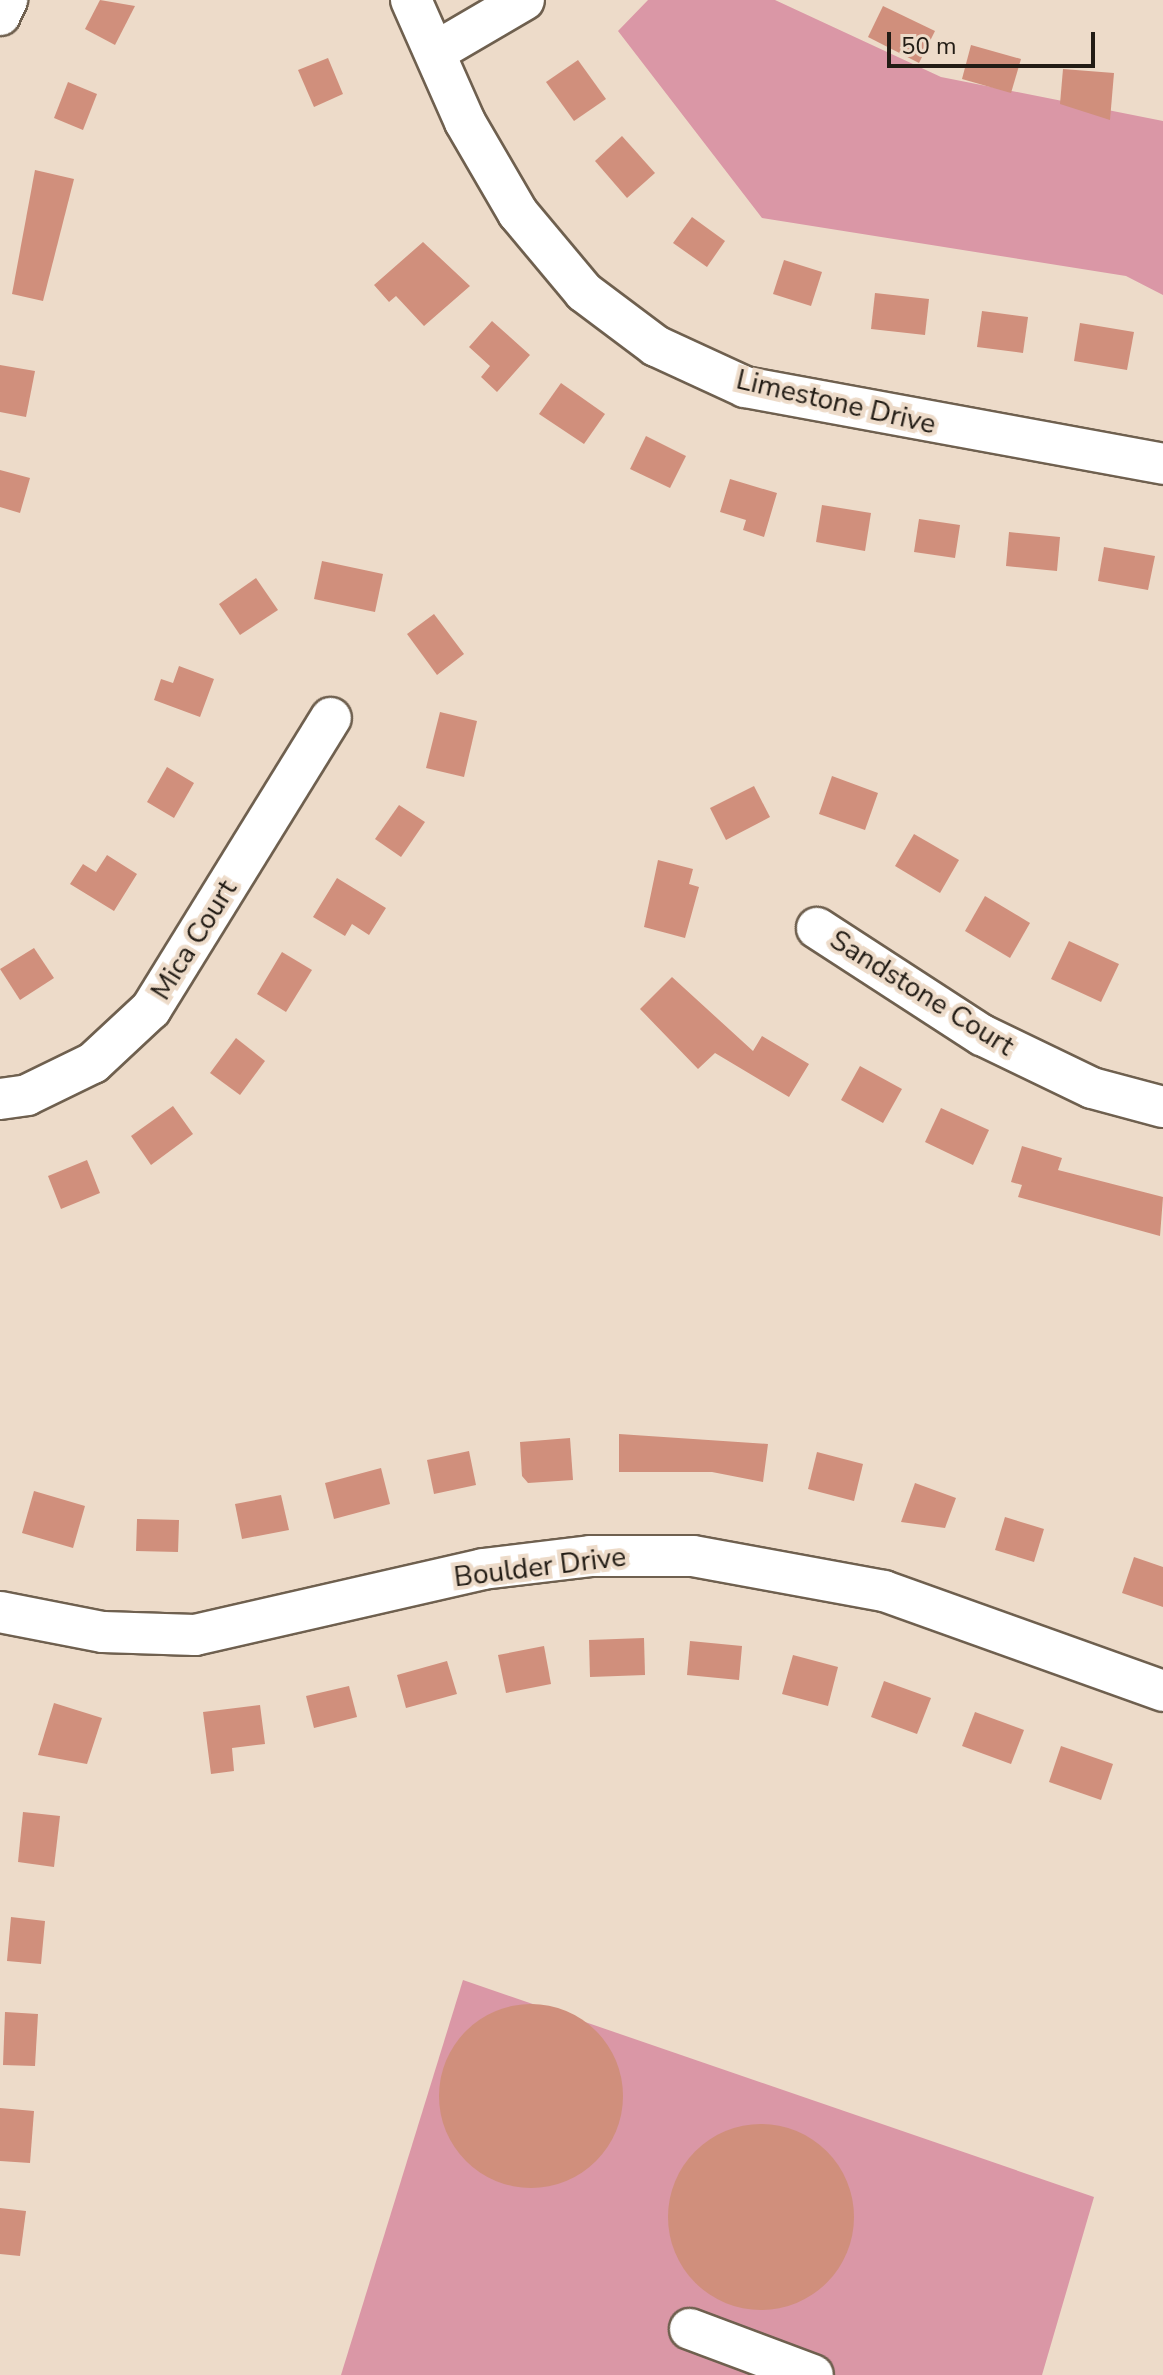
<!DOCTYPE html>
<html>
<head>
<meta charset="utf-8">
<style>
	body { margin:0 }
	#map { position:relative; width:1163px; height:2375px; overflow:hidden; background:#eddbc9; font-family:"Nunito Sans",sans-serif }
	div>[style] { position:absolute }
	.green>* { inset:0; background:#da97a6 }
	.building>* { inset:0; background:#d08f7c }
	.round { border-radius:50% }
	.roads { filter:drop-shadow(2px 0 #6f604f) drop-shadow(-2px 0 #6f604f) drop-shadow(0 2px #6f604f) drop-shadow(0 -2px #6f604f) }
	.minor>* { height:40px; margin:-20px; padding:0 20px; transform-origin:20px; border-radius:20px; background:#fff }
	span { translate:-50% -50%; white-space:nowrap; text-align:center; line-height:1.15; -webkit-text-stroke:8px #eddbc9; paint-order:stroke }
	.street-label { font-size:28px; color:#221c15 }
	.scale { position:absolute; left:887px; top:32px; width:208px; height:36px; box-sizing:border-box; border:4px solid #221c15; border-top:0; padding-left:10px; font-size:24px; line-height:28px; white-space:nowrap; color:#221c15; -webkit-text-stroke:6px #eddbc9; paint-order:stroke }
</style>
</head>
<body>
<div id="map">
	<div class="green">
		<div style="clip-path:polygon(648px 0,775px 0,941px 77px,1163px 121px,1163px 295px,1126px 276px,762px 218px,618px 31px)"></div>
		<div style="clip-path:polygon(463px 1980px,1094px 2197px,1042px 2375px,341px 2375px)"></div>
	</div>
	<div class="building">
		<div style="clip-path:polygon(100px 0,135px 6px,115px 45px,85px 29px)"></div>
		<div style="clip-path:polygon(883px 6px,935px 31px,919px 63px,868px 37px)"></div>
		<div style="clip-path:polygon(971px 45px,1021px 59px,1011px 93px,962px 79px)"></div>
		<div style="clip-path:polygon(328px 58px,343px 94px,314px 107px,298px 70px)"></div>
		<div style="clip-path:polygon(578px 60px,606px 99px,574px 121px,546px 82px)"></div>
		<div style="clip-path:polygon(1063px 69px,1114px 73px,1110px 120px,1060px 104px)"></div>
		<div style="clip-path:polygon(68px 82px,97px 94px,83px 130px,54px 118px)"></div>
		<div style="clip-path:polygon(622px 136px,655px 173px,627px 198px,595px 161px)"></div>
		<div style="clip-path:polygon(35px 170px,74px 179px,43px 301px,12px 294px)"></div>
		<div style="clip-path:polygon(692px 217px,725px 241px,707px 267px,673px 243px)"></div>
		<div style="clip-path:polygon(423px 242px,470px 286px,424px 326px,396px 296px,389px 302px,374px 285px)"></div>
		<div style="clip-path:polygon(784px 260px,822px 272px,811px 306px,773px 294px)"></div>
		<div style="clip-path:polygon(875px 293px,929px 299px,925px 335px,871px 329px)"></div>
		<div style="clip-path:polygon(982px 311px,1028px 317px,1023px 353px,977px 347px)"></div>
		<div style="clip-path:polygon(492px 321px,530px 355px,497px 392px,481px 377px,490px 366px,469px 347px)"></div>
		<div style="clip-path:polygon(1080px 323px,1134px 332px,1127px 370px,1074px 361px)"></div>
		<div style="clip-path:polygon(0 365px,35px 371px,26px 417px,0 412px)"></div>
		<div style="clip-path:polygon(561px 383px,605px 414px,584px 444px,539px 414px)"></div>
		<div style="clip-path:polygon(646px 436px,686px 456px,670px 488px,630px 469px)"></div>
		<div style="clip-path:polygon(0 470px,30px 478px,20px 513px,0 507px)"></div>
		<div style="clip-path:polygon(730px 479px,777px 493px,764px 537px,743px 530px,746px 520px,720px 512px)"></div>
		<div style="clip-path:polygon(822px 505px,871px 513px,865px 551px,816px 542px)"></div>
		<div style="clip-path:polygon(919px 519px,960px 525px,955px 558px,914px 552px)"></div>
		<div style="clip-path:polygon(1009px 532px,1060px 537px,1057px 571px,1006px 566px)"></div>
		<div style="clip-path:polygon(1104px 547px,1155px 556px,1148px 590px,1098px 581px)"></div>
		<div style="clip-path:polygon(322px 561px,383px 574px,375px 612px,314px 599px)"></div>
		<div style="clip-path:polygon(256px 578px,278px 610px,240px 635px,219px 604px)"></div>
		<div style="clip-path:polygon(434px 614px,464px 654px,437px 675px,407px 634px)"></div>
		<div style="clip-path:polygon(179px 666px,214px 679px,200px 717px,154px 700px,161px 679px,173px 683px)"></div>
		<div style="clip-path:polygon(440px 712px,477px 721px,464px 777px,426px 768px)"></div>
		<div style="clip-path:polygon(167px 767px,194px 783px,174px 818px,147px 802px)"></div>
		<div style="clip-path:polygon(832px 776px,878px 793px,865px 830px,819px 814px)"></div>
		<div style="clip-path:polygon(754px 786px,770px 817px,726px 840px,710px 808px)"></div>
		<div style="clip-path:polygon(399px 805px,425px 822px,401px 857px,375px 839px)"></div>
		<div style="clip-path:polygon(914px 834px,959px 860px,940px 893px,895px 866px)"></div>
		<div style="clip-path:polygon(107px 855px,137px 874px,114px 911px,70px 884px,83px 864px,96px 872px)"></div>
		<div style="clip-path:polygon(658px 860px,693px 869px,689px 884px,699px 887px,685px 938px,644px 927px)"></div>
		<div style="clip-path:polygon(337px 878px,386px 908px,369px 935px,352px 924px,345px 936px,313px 917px)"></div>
		<div style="clip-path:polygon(985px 896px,1030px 923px,1010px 958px,965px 931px)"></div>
		<div style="clip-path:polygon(1069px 941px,1119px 964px,1101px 1002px,1051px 979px)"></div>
		<div style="clip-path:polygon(34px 948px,54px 978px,20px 1000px,0 969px)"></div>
		<div style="clip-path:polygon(282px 952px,312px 970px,286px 1012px,257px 994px)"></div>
		<div style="clip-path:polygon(672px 977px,753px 1051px,762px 1036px,809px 1064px,789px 1097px,715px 1053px,698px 1069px,640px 1009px)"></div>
		<div style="clip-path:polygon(236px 1038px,265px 1061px,240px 1095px,210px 1073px)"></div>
		<div style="clip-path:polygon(860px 1066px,902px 1089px,883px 1123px,841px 1100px)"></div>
		<div style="clip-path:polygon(173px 1106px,193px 1134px,151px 1165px,131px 1136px)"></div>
		<div style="clip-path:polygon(941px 1108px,989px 1130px,973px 1165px,925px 1142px)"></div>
		<div style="clip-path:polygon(1022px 1146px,1062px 1158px,1058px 1170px,1163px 1197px,1160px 1236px,1018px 1197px,1022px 1185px,1011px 1182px)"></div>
		<div style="clip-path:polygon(87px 1160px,100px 1193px,61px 1209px,48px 1176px)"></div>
		<div style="clip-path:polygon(619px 1434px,768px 1444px,763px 1482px,712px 1472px,619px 1472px)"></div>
		<div style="clip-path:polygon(570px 1438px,573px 1480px,528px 1483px,522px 1476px,520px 1442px)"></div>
		<div style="clip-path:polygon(469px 1451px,476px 1485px,434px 1494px,427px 1460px)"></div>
		<div style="clip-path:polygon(817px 1452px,863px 1464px,854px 1501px,808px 1489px)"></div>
		<div style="clip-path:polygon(381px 1468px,390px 1504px,334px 1519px,325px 1483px)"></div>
		<div style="clip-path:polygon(915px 1483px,956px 1498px,945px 1528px,901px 1522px)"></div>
		<div style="clip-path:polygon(34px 1491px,85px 1506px,73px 1548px,22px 1533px)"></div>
		<div style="clip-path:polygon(281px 1495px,289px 1530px,242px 1539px,235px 1504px)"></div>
		<div style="clip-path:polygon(1005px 1517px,1044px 1529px,1034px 1562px,995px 1550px)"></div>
		<div style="clip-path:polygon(137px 1519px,179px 1520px,178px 1552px,136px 1551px)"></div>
		<div style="clip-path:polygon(1134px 1557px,1163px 1567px,1163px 1607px,1122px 1593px)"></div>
		<div style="clip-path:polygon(644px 1638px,645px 1675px,590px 1677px,589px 1640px)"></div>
		<div style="clip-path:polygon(690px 1641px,742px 1646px,739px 1680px,687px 1675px)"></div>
		<div style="clip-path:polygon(544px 1646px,551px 1684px,506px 1693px,498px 1655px)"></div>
		<div style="clip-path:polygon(793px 1655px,838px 1667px,828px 1706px,782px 1694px)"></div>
		<div style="clip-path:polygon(447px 1661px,457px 1694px,406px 1708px,397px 1675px)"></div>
		<div style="clip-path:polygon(884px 1681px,931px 1698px,917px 1734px,871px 1717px)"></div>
		<div style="clip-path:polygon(349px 1686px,357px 1717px,314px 1728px,306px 1696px)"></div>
		<div style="clip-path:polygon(54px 1703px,102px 1718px,87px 1764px,38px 1755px)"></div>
		<div style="clip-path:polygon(260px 1705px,265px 1744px,232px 1748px,234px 1771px,211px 1774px,203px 1712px)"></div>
		<div style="clip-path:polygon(975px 1712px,1024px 1730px,1011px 1764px,962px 1746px)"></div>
		<div style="clip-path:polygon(1061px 1746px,1113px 1764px,1101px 1800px,1049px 1782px)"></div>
		<div style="clip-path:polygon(23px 1812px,60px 1816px,54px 1867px,18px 1862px)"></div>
		<div style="clip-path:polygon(11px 1917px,45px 1921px,41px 1964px,7px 1961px)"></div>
		<div class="round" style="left:439px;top:2004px;width:184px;height:184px"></div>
		<div style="clip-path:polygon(5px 2012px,38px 2014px,35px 2066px,3px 2065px)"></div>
		<div style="clip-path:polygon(0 2108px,34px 2111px,30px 2163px,0 2161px)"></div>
		<div class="round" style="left:668px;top:2124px;width:186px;height:186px"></div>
		<div style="clip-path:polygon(0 2208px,26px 2211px,20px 2256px,0 2254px)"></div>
	</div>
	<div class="roads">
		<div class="minor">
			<div style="left:411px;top:0;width:133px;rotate:66.1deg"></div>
			<div style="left:465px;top:122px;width:105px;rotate:59.8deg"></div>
			<div style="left:518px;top:213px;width:103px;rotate:50.1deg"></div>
			<div style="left:584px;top:292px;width:90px;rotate:36.9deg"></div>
			<div style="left:656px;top:346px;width:98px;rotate:24.7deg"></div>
			<div style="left:745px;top:387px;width:425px;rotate:10.4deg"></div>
			<div style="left:0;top:15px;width:17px;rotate:-65deg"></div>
			<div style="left:435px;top:52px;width:103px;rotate:-30.3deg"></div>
			<div style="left:817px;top:928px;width:197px;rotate:33deg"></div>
			<div style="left:982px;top:1035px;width:122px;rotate:25.7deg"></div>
			<div style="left:1092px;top:1088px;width:73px;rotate:15deg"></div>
			<div style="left:0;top:1099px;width:27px;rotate:-8deg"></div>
			<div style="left:27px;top:1095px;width:73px;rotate:-25.9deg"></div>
			<div style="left:93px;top:1063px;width:79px;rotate:-43deg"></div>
			<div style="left:151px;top:1009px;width:342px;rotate:-58.3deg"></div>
			<div style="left:0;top:1612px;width:105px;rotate:11deg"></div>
			<div style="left:103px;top:1632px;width:92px;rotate:1.9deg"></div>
			<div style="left:195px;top:1635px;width:295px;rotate:-12.9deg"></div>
			<div style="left:483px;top:1569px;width:108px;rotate:-6.9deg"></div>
			<div style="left:590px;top:1556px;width:103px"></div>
			<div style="left:693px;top:1556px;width:194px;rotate:10.4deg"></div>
			<div style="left:884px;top:1591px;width:296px;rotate:19.7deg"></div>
			<div style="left:690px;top:2329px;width:131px;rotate:20.5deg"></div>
		</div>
	</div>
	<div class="street-label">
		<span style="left:836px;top:402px;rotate:13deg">Limestone Drive</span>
		<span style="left:194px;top:940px;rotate:-58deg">Mica Court</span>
		<span style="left:922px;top:993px;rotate:32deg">Sandstone Court</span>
		<span style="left:540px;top:1567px;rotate:-7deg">Boulder Drive</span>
	</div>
	<div class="scale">50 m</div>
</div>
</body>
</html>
